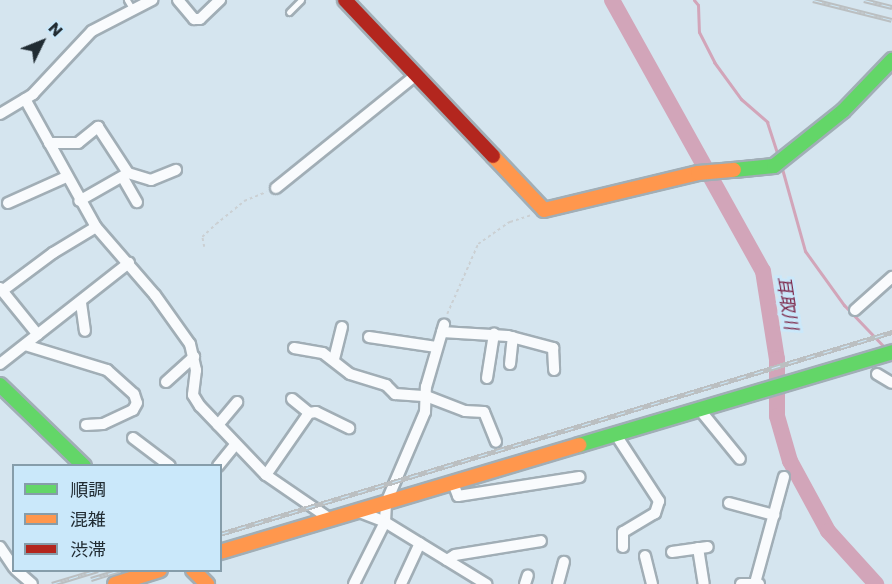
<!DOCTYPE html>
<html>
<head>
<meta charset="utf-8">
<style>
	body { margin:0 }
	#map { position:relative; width:892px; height:584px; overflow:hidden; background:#d5e5ef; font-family:Poppins,"Noto Sans JP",sans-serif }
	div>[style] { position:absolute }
	.stream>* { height:3px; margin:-1.5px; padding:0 1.5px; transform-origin:1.5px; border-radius:1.5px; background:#d2a5b9 }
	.river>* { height:16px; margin:-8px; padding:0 8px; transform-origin:8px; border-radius:8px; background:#d2a5b9 }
	.path>* { height:1.5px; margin-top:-0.75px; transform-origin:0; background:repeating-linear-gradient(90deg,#cbd0d3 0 3px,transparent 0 6px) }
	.roads { filter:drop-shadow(2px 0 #a1aeb6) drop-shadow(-2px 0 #a1aeb6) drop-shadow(0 2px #a1aeb6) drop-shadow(0 -2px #a1aeb6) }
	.lane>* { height:5px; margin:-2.5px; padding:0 2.5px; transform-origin:2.5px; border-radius:2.5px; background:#f9fbfd }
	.street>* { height:10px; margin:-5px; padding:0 5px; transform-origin:5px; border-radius:5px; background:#f9fbfd }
	.fast>* { height:14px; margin:-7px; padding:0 7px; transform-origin:7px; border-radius:7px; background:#63d668 }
	.slow>* { height:14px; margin:-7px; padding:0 7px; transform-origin:7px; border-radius:7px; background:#ff974d }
	.jam>* { height:14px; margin:-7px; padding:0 7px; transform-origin:7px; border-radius:7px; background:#b3261e }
	.rail>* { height:5px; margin-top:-2.5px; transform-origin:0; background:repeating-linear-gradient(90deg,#cae8fa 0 9px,#bbbfc1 0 18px); box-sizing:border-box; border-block:2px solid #bbbfc1 }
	span { translate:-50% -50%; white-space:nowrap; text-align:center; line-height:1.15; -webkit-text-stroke:6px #cae8fa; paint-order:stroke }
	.water-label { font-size:18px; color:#7d294c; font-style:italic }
	.legend { position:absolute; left:12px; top:464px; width:210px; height:108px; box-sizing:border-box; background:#cae8fa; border:2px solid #869daa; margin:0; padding:8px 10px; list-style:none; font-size:18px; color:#212c33 }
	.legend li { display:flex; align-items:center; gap:12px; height:30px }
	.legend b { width:30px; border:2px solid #869daa }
	.north { position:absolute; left:12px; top:12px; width:60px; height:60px; -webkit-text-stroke:4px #cae8fa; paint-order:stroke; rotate:47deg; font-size:16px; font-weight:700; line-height:24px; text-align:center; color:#212c33 }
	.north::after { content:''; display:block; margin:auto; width:21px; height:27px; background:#212c33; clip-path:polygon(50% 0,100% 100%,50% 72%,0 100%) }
</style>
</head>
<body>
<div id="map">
	<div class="stream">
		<div style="left:694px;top:0;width:6px;rotate:51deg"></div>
		<div style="left:698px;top:5px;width:27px;rotate:88deg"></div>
		<div style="left:699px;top:32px;width:34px;rotate:63deg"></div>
		<div style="left:714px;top:62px;width:46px;rotate:53.9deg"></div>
		<div style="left:741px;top:99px;width:35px;rotate:41deg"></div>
		<div style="left:767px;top:122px;width:36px;rotate:72deg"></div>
		<div style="left:781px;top:165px;width:89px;rotate:74.4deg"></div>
		<div style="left:805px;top:251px;width:67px;rotate:54.2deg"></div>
		<div style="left:844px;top:305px;width:62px;rotate:46.3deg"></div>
	</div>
	<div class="river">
		<div style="left:612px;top:0;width:310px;rotate:60.9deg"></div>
		<div style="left:763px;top:271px;width:89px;rotate:81deg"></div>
		<div style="left:777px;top:359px;width:57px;rotate:90deg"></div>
		<div style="left:777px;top:416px;width:47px;rotate:73.9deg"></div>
		<div style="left:790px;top:461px;width:80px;rotate:61.5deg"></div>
		<div style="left:828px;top:531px;width:72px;rotate:47.8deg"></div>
	</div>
	<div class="path">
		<div style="left:204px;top:247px;width:10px;rotate:-101deg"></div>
		<div style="left:202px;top:237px;width:19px;rotate:-43deg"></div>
		<div style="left:216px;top:224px;width:36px;rotate:-39deg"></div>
		<div style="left:244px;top:201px;width:24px;rotate:-22deg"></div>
		<div style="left:447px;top:314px;width:77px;rotate:-66.1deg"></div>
		<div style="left:478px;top:244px;width:39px;rotate:-35deg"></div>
		<div style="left:510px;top:222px;width:23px;rotate:-18deg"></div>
	</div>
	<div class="roads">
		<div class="lane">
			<div style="left:127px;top:0;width:12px;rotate:59deg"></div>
			<div style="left:289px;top:12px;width:17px;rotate:-45deg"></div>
		</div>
		<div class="street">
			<div style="left:178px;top:0;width:25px;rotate:50deg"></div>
			<div style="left:194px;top:19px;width:6px"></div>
			<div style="left:200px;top:19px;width:28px;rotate:-44deg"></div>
			<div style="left:25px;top:99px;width:146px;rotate:61deg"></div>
			<div style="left:96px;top:227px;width:90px;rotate:49.1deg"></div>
			<div style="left:155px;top:295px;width:60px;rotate:54.5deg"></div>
			<div style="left:190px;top:344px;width:27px;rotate:77deg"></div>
			<div style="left:196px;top:370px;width:25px;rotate:97deg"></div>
			<div style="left:193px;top:395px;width:13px;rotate:58deg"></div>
			<div style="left:200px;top:406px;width:95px;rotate:46.3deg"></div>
			<div style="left:266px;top:475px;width:78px;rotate:34.5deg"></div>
			<div style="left:0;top:114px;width:39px;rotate:-31deg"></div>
			<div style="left:33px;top:94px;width:86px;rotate:-46.9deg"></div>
			<div style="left:92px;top:31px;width:68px;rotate:-27.3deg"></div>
			<div style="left:49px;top:143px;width:29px"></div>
			<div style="left:78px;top:143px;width:26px;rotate:-39deg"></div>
			<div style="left:98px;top:127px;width:55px;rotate:56.9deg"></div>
			<div style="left:128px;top:173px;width:56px;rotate:150.3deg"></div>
			<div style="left:128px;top:173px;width:24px;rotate:17deg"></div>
			<div style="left:151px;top:180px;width:27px;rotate:-22deg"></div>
			<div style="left:123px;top:178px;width:28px;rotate:60deg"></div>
			<div style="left:276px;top:188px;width:180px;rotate:-38.9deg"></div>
			<div style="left:8px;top:203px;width:64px;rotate:-24.1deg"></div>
			<div style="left:0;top:288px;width:60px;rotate:51deg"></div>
			<div style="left:2px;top:291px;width:64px;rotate:-36.7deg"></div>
			<div style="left:53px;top:253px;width:50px;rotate:-31.2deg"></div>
			<div style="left:81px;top:303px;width:28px;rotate:82deg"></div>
			<div style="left:855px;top:310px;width:50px;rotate:-41.7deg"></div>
			<div style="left:442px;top:332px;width:66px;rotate:3.5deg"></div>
			<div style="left:508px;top:336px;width:47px;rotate:14.9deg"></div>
			<div style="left:553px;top:348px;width:22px;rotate:87deg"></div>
			<div style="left:369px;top:337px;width:68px;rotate:8.5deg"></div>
			<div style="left:25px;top:345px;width:86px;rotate:17deg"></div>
			<div style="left:107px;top:370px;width:36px;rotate:42deg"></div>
			<div style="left:134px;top:394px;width:9px;rotate:72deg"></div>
			<div style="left:137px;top:403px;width:8px;rotate:120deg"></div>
			<div style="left:133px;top:410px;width:33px;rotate:155deg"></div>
			<div style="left:103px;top:424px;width:17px;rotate:177deg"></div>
			<div style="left:294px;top:348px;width:29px;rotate:10deg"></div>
			<div style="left:323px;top:353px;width:34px;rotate:38deg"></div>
			<div style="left:350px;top:374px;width:38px;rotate:17deg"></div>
			<div style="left:386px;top:385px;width:13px;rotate:45deg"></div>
			<div style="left:395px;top:394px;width:31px;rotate:4deg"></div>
			<div style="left:426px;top:396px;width:42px;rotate:21deg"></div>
			<div style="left:465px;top:411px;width:19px;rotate:3deg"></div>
			<div style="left:484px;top:412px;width:32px;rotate:68deg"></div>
			<div style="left:334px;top:359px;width:33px;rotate:-76deg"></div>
			<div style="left:0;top:364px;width:164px;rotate:-38.1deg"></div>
			<div style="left:510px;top:364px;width:27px;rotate:-84deg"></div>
			<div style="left:877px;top:374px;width:17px;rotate:31deg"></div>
			<div style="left:487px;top:378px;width:45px;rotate:-81deg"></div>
			<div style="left:166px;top:382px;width:38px;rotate:-42deg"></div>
			<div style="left:292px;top:399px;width:22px;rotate:39deg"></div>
			<div style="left:700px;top:410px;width:63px;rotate:50.8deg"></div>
			<div style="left:218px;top:425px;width:30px;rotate:-50deg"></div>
			<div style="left:616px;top:435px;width:79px;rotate:56.9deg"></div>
			<div style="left:659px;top:501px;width:13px;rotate:108deg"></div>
			<div style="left:655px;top:513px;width:37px;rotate:149deg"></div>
			<div style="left:623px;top:532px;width:15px;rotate:90deg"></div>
			<div style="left:133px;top:438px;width:46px;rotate:37.1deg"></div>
			<div style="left:218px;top:466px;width:27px;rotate:-51deg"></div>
			<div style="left:266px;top:475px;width:75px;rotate:-55.3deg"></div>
			<div style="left:309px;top:413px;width:7px;rotate:-8deg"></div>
			<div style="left:316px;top:412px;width:37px;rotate:26deg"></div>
			<div style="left:453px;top:483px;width:14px;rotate:69deg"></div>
			<div style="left:458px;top:496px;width:123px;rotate:-8.9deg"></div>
			<div style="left:729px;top:503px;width:47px;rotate:14.9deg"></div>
			<div style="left:357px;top:511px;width:30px;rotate:21deg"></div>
			<div style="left:385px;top:522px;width:19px;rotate:-87deg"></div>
			<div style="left:386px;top:503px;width:99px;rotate:-66.8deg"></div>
			<div style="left:425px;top:412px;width:25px;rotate:-88deg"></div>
			<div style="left:426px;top:387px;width:65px;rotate:-73.8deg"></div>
			<div style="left:0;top:547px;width:25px;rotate:56deg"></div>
			<div style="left:698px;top:548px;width:36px;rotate:81deg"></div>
			<div style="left:672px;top:552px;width:36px;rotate:-8deg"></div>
			<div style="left:645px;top:556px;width:29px;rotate:76deg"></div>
			<div style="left:447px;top:560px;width:9px;rotate:-32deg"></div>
			<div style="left:455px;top:555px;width:87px;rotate:-9.2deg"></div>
			<div style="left:16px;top:570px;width:21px;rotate:41deg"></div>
			<div style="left:755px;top:583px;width:110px;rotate:-74.7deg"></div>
			<div style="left:354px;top:584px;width:69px;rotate:-63.4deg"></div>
			<div style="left:385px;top:522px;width:119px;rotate:31.5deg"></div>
			<div style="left:401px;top:584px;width:45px;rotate:-65.1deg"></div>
			<div style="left:525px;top:584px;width:9px;rotate:-72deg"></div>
			<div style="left:558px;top:584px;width:23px;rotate:-75deg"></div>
			<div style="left:741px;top:584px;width:18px"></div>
		</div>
		<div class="fast">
			<div style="left:734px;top:170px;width:40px;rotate:-5.7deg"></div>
			<div style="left:774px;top:166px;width:88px;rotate:-38.6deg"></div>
			<div style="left:843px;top:111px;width:71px;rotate:-46.1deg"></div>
			<div style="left:0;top:385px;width:117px;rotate:44deg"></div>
			<div style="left:579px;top:445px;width:327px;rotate:-16.5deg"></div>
		</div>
		<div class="slow">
			<div style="left:493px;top:156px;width:74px;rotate:46.6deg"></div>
			<div style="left:544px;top:210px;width:158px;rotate:-13.5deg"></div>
			<div style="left:698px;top:173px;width:36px;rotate:-5deg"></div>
			<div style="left:220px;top:552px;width:375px;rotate:-16.6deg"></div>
			<div style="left:193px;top:570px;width:20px;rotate:45deg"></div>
			<div style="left:115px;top:584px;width:47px;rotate:-17.3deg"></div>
		</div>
		<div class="jam">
			<div style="left:345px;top:0;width:215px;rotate:46.5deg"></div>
		</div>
	</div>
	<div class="rail">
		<div style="left:813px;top:0;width:81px;rotate:14.2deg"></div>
		<div style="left:864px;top:0;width:29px;rotate:14deg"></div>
		<div style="left:220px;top:534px;width:702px;rotate:-16.73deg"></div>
		<div style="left:91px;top:579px;width:30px;rotate:-17deg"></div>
		<div style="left:52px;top:584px;width:48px;rotate:-16.9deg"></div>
	</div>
	<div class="water-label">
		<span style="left:787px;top:303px;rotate:81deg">耳取川</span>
	</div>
	<ul class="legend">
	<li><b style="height:8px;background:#63d668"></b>順調</li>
	<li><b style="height:8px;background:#ff974d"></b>混雑</li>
	<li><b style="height:8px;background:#b3261e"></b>渋滞</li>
	</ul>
	<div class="north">N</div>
</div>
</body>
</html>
